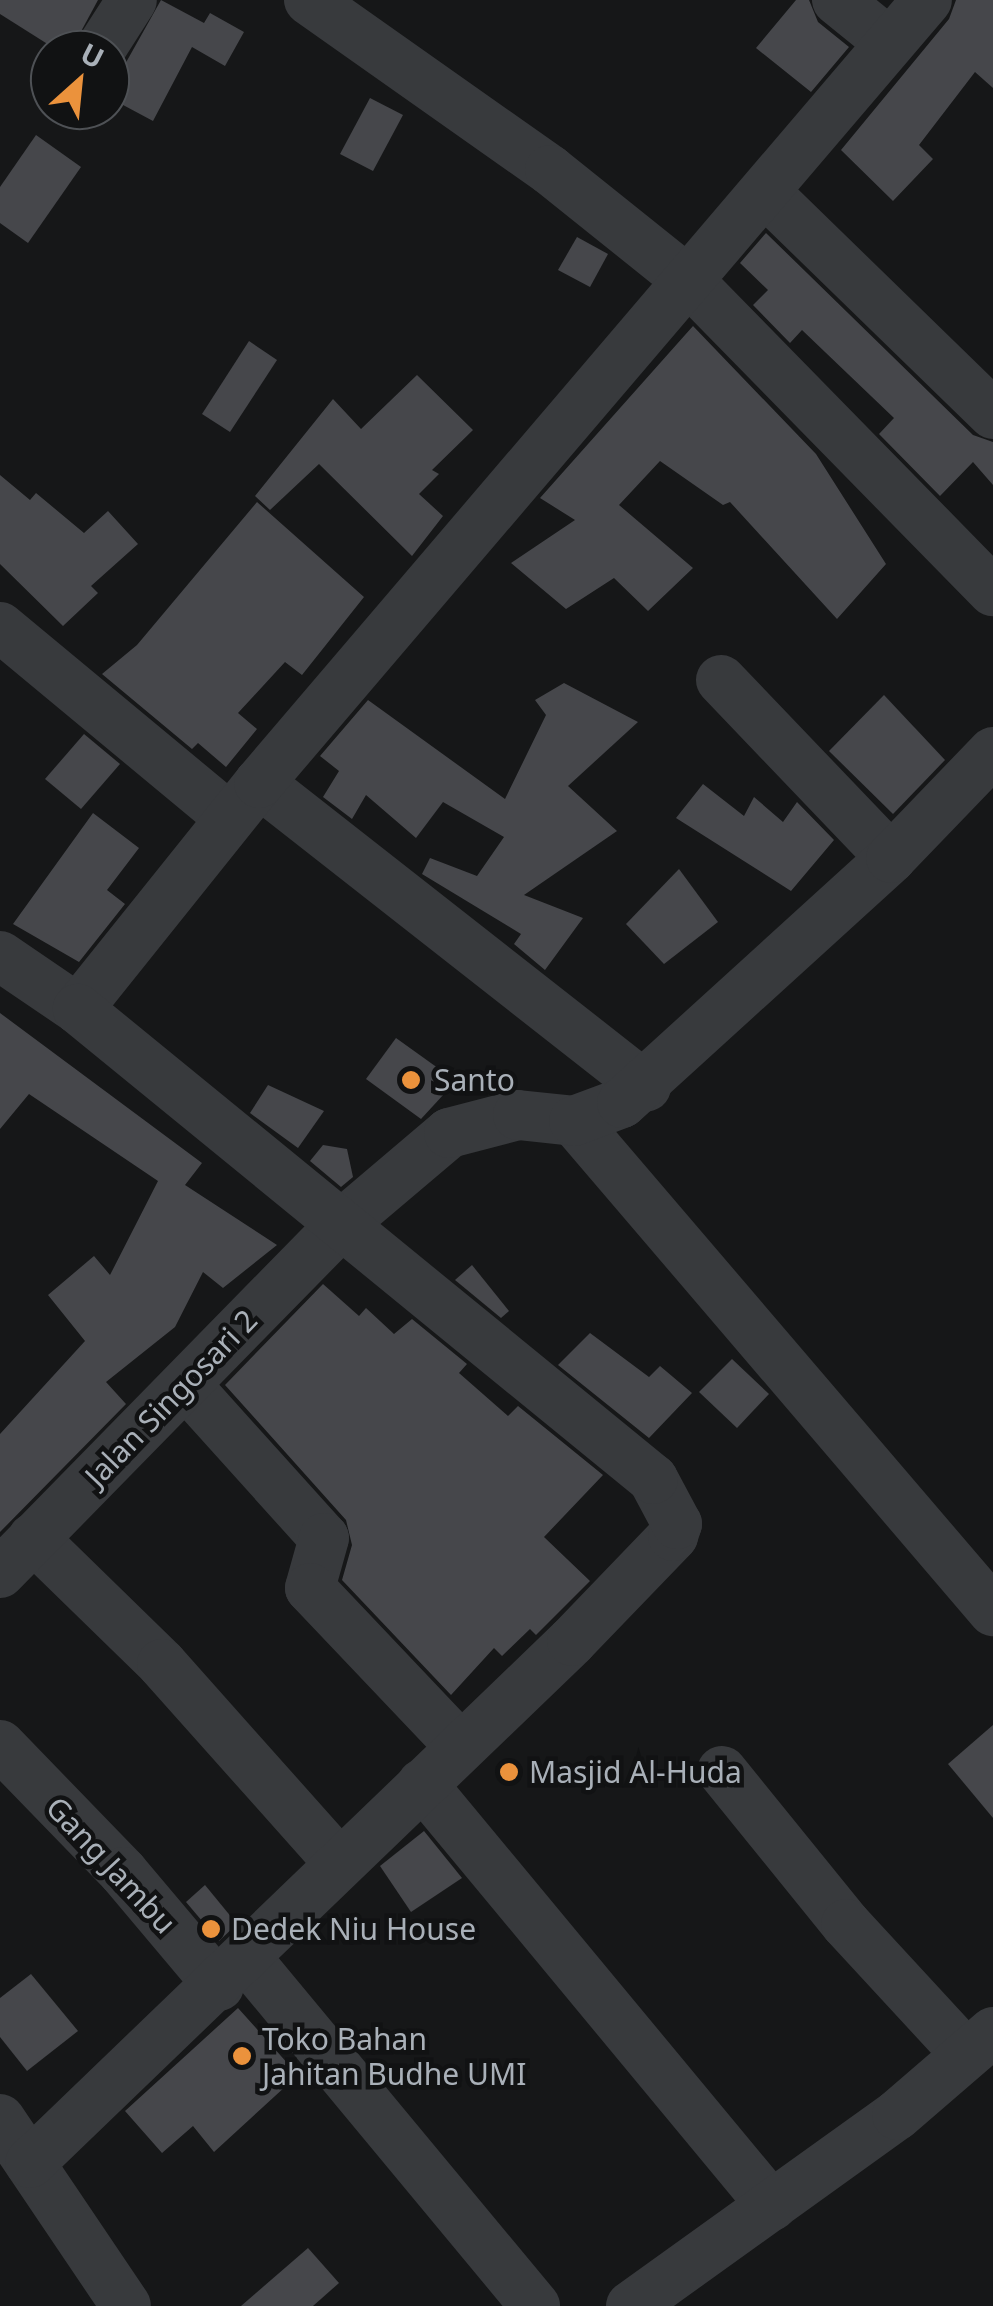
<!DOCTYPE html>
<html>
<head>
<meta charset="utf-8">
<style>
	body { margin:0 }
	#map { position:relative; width:993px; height:2306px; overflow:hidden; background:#161718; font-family:"Noto Sans",sans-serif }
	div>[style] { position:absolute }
	.building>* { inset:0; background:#46474b }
	.minor>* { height:50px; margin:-25px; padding:0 25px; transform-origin:25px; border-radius:25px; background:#383a3d }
	.dots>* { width:28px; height:28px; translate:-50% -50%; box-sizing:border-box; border:5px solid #111213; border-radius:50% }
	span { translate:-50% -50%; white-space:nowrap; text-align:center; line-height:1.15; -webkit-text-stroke:9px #111213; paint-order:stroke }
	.poi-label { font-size:30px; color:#a9b0b8 }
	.left { translate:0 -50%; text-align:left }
	.street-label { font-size:30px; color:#a9b0b8 }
	.north { position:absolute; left:30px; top:30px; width:100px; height:100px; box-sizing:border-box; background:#111213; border:2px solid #4e5155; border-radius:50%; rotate:27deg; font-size:28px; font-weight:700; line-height:40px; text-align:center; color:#a9b0b8 }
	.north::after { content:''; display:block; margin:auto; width:35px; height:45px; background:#eb923c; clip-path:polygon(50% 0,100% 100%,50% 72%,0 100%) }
</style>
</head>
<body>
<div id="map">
	<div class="building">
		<div style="clip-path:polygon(0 0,98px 0,71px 50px,57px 50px,0 14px)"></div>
		<div style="clip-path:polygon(161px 0,204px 23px,210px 13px,244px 32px,225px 66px,192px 47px,153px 121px,110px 98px,110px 76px,124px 66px)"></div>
		<div style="clip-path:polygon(796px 0,809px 0,818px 22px,849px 47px,811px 92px,756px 48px)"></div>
		<div style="clip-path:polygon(956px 0,993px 0,993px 88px,975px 72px,919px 145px,933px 159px,893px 201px,841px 150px,949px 19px)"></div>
		<div style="clip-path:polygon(370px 98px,403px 115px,373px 171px,340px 154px)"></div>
		<div style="clip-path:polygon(36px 135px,81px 167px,28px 243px,0 223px,0 187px)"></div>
		<div style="clip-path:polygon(766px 233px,973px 435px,993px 442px,993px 485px,973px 462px,940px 496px,879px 434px,894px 418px,802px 330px,790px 343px,753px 305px,768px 290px,740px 263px)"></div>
		<div style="clip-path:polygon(577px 237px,608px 254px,590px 287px,558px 270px)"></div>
		<div style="clip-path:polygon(693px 326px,816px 454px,886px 564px,837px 619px,730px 502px,723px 505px,660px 461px,619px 505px,693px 568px,648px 611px,614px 578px,566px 609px,511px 563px,575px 520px,540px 498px)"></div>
		<div style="clip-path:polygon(249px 341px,277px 360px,230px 432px,202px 414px)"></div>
		<div style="clip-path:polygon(417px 375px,473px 430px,432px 470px,439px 474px,419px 494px,443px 516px,412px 556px,319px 464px,270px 510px,255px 496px,333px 399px,361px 429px)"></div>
		<div style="clip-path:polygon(0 475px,30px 500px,36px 493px,84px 533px,108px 511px,138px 544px,91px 586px,98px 593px,63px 626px,0 564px)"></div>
		<div style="clip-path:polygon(257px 502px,364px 597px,302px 675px,285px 662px,238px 713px,257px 729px,226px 767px,198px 743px,192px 749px,102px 674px,137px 645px)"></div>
		<div style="clip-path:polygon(564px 683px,638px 722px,568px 786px,617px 831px,524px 895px,583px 918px,545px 970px,514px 944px,521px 934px,422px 874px,430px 858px,477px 876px,504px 837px,443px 802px,416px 838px,366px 795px,352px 819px,323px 797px,339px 771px,320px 756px,368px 700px,505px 799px,546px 715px,535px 700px)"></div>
		<div style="clip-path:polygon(884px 695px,945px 760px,893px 814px,829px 751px)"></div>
		<div style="clip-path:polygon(84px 734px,120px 764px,81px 809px,45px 779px)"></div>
		<div style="clip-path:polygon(703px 784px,744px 816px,754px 797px,783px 822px,797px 802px,834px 840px,791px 891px,676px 818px)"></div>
		<div style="clip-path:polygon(93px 813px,139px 848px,107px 890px,125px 904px,79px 962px,13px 924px)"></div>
		<div style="clip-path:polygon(679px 869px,718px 922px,664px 964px,626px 924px)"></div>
		<div style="clip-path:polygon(0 1013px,202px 1163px,185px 1185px,277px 1245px,223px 1288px,203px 1272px,175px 1327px,106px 1382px,126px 1404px,0 1532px,0 1434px,85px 1341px,48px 1295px,94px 1256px,110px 1275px,158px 1181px,29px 1094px,0 1129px)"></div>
		<div style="clip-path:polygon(396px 1038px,456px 1081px,421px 1119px,366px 1079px)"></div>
		<div style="clip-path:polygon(268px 1085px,324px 1111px,298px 1148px,250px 1113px)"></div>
		<div style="clip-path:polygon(323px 1145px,347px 1149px,353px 1177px,341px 1187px,310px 1161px)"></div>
		<div style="clip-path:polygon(472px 1265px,509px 1311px,501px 1318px,455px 1280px)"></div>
		<div style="clip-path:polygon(323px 1284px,359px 1316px,366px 1308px,394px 1334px,412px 1319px,467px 1364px,459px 1373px,508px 1416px,518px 1406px,603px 1475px,544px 1537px,590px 1581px,536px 1635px,530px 1629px,502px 1656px,494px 1648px,451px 1695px,342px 1580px,352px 1545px,346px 1520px,225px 1385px)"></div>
		<div style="clip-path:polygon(590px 1333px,649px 1377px,660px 1366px,692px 1393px,649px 1438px,558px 1365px)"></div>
		<div style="clip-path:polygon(732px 1359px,769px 1394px,737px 1428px,699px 1392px)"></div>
		<div style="clip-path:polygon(993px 1725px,993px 1818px,948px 1764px)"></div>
		<div style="clip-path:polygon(424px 1831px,462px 1878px,411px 1912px,380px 1866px)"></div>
		<div style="clip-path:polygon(205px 1885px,237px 1924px,219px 1941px,186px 1902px)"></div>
		<div style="clip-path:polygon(31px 1974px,78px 2031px,27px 2071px,0 2037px,0 1998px)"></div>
		<div style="clip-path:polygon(238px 2008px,298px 2075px,214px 2152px,193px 2126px,162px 2153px,125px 2111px)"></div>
		<div style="clip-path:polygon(308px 2248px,339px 2283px,313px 2306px,241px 2306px)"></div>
	</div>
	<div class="minor">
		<div style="left:309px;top:0;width:295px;rotate:35.2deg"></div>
		<div style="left:550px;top:170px;width:179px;rotate:38.7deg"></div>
		<div style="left:690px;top:282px;width:433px;rotate:45.6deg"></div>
		<div style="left:837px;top:0;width:68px;rotate:39.1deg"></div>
		<div style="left:100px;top:50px;width:59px;rotate:-57.4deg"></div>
		<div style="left:766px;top:193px;width:317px;rotate:44.2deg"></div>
		<div style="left:0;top:627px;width:299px;rotate:39.7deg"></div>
		<div style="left:721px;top:680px;width:246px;rotate:46.3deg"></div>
		<div style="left:259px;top:783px;width:492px;rotate:38.1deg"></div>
		<div style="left:0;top:956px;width:94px;rotate:34.2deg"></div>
		<div style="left:78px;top:1009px;width:290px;rotate:-51.3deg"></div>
		<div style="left:259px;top:783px;width:1029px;rotate:-49.53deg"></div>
		<div style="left:574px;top:1121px;width:645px;rotate:49.47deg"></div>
		<div style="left:186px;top:1385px;width:206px;rotate:48deg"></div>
		<div style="left:324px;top:1538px;width:52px;rotate:105.6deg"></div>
		<div style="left:310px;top:1588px;width:219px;rotate:46.5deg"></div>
		<div style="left:33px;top:1538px;width:180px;rotate:44.3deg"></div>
		<div style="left:162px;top:1664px;width:266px;rotate:48.3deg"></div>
		<div style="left:0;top:1573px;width:490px;rotate:-45.6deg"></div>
		<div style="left:343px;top:1223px;width:139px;rotate:-40.3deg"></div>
		<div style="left:449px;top:1133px;width:71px;rotate:-14.6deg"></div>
		<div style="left:518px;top:1115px;width:56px;rotate:6.1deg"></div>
		<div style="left:574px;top:1121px;width:51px;rotate:-20.6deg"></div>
		<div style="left:622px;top:1103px;width:364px;rotate:-42.3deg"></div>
		<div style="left:891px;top:858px;width:147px;rotate:-46.1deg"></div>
		<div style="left:0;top:1745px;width:177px;rotate:45.9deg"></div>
		<div style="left:123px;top:1872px;width:149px;rotate:49.9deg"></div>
		<div style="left:722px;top:1771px;width:197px;rotate:51deg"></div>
		<div style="left:846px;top:1924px;width:177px;rotate:47.3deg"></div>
		<div style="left:422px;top:1784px;width:548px;rotate:50.33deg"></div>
		<div style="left:247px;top:1959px;width:451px;rotate:50.3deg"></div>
		<div style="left:0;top:2119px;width:225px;rotate:56deg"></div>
		<div style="left:30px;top:2163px;width:752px;rotate:-43.92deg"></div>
		<div style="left:572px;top:1641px;width:146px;rotate:-46.1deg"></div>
		<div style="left:673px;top:1536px;width:13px;rotate:-72deg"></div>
		<div style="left:677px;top:1524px;width:51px;rotate:-118.1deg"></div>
		<div style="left:653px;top:1479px;width:743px;rotate:-140.74deg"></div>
		<div style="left:631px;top:2306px;width:327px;rotate:-35.7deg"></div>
		<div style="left:897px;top:2115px;width:127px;rotate:-40.8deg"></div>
	</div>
	<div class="dots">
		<div style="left:411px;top:1080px;background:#eb923c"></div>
		<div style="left:509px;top:1772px;background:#eb923c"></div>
		<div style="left:211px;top:1929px;background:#eb923c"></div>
		<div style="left:242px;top:2056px;background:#eb923c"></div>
	</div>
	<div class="poi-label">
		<span class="left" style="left:434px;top:1080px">Santo</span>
		<span class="left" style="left:529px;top:1772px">Masjid Al-Huda</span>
		<span class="left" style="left:231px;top:1929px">Dedek Niu House</span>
		<span class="left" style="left:262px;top:2056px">Toko Bahan<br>Jahitan Budhe UMI</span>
	</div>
	<div class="street-label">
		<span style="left:171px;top:1398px;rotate:-46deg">Jalan Singosari 2</span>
		<span style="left:111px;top:1865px;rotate:47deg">Gang Jambu</span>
	</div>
	<div class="north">U</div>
</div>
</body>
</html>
